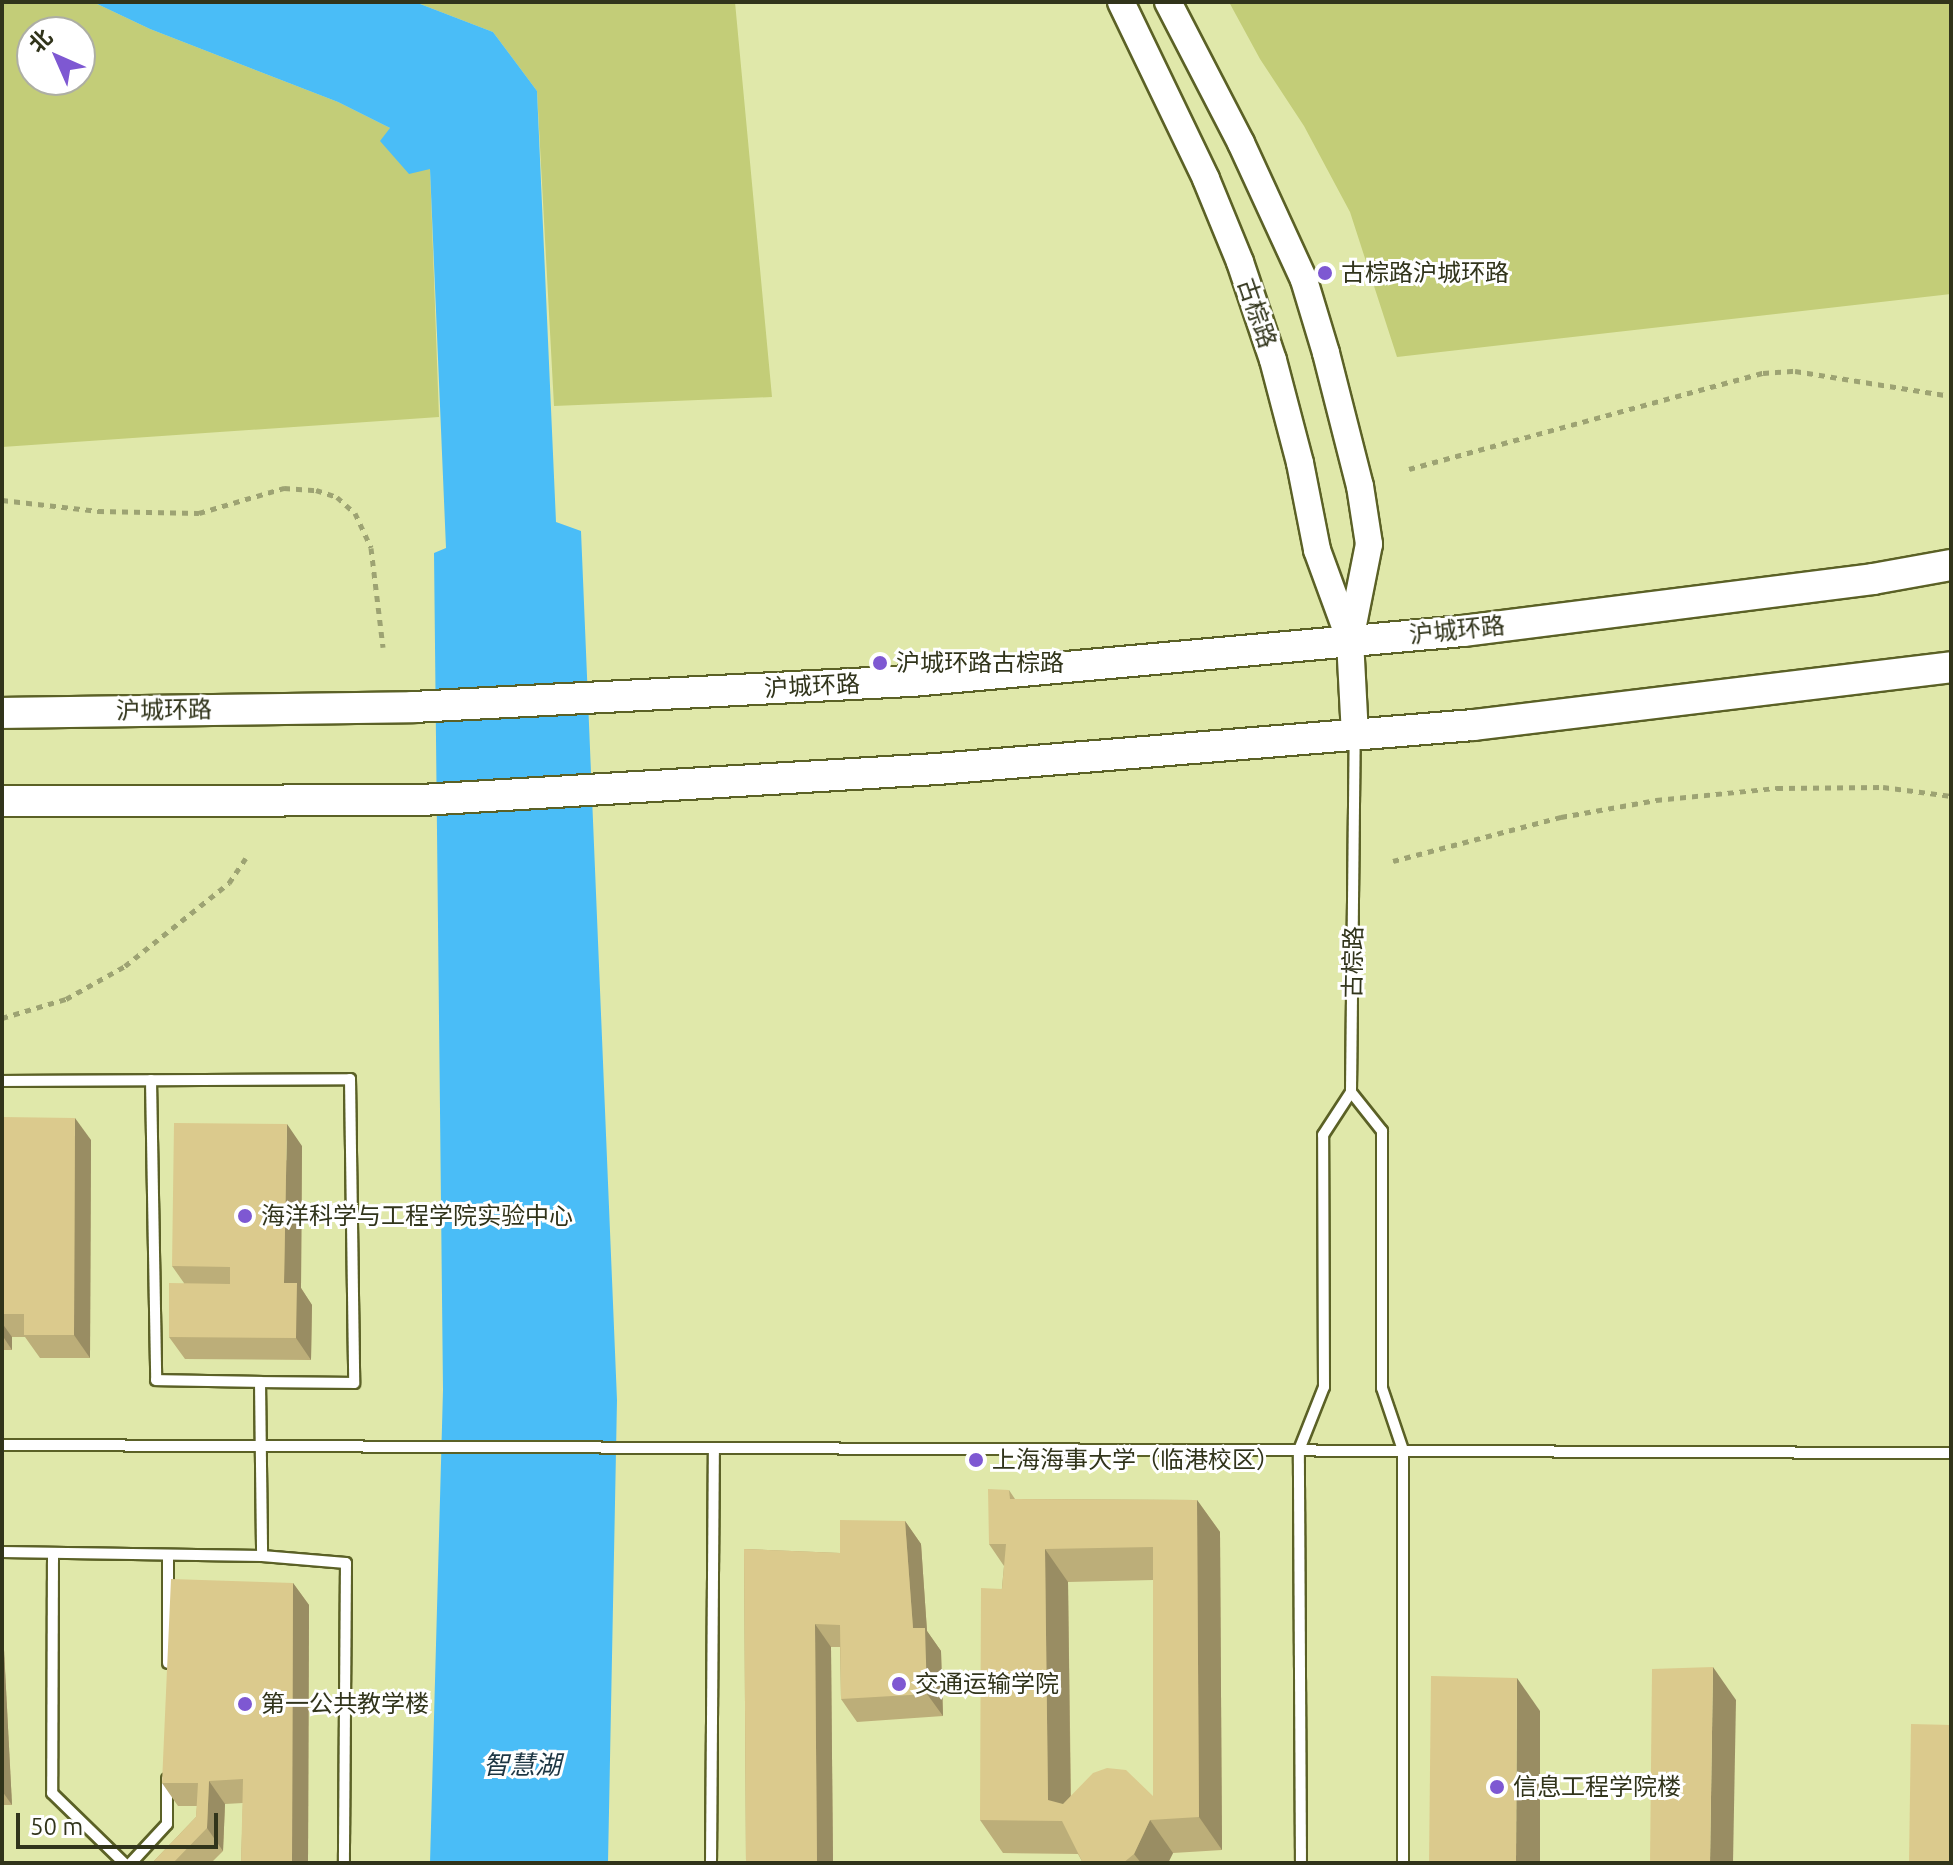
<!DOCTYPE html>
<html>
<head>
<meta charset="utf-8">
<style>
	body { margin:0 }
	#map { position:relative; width:1953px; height:1865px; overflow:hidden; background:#e0e8aa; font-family:Ubuntu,"Noto Sans SC",sans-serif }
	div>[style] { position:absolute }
	.green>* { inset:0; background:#c3cd78 }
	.water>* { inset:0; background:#4abdf7 }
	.path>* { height:5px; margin-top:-2.5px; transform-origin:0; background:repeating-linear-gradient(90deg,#9da373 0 6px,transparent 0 12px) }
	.roads { filter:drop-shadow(2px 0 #5b6126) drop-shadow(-2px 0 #5b6126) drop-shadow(0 2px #5b6126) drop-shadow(0 -2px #5b6126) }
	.service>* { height:10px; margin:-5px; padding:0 5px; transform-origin:5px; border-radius:5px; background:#fff }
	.tertiary>* { height:26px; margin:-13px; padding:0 13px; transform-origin:13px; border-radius:13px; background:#fff }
	.secondary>* { height:30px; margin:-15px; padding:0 15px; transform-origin:15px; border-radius:15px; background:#fff }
	.wall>* { inset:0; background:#bcae79 }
	.shaded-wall>* { inset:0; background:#998d63 }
	.building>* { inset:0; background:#dbca8d }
	.dots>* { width:22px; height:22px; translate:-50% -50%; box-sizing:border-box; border:4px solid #fff; border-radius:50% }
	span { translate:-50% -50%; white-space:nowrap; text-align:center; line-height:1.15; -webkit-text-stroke:6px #fff; paint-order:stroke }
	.poi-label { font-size:24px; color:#31341b }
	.left { translate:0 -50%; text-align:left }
	.street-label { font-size:24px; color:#31341b }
	.water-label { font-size:26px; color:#1d3643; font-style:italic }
	.frame { position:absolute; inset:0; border:4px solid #31341b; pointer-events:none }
	.north { position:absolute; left:16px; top:16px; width:80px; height:80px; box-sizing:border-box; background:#fff; border:2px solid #adaea4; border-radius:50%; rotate:315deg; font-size:22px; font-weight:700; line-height:32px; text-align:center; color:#31341b }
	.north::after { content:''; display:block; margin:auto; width:28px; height:36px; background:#7e58d2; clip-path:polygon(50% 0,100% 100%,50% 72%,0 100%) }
	.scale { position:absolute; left:16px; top:1813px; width:202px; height:36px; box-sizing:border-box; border:4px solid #31341b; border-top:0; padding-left:10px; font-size:24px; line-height:28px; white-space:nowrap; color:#31341b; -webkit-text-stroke:6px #fff; paint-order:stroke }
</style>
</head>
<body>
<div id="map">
	<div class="green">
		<div style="clip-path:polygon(evenodd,2px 2px,93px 2px,150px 29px,338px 102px,390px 128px,430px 168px,439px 417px,2px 447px,2px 2px,32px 32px,80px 32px,80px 80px,32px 80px,32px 32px)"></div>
		<div style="clip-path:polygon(415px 2px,735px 2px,772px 397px,554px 406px,537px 91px,493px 32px)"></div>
		<div style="clip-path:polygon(1229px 2px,1951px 2px,1951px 294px,1397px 357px,1350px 212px,1304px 126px,1260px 59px)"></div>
	</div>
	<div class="water">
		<div style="clip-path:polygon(93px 2px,415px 2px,493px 32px,537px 91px,556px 522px,581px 531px,617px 1400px,608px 1863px,430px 1863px,443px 1390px,434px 553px,446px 548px,430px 169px,409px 174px,380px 141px,390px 128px,338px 102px,150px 29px)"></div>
	</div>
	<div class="path">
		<div style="left:1409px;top:469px;width:367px;rotate:-15.2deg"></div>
		<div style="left:1763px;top:373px;width:32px;rotate:-4deg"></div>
		<div style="left:1795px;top:371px;width:158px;rotate:9.1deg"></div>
		<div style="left:2px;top:500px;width:97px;rotate:6.5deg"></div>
		<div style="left:98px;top:511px;width:101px;rotate:1.1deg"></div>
		<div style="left:199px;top:513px;width:89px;rotate:-16.4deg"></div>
		<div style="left:284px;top:488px;width:32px;rotate:4deg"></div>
		<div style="left:316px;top:490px;width:22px;rotate:18deg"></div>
		<div style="left:337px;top:497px;width:24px;rotate:42deg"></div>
		<div style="left:355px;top:513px;width:38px;rotate:65deg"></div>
		<div style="left:371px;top:548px;width:100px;rotate:83.1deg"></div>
		<div style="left:1393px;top:861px;width:174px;rotate:-14.7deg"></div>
		<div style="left:1561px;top:817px;width:97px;rotate:-10.1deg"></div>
		<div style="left:1656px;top:800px;width:122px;rotate:-5.7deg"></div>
		<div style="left:1777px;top:788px;width:106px;rotate:-0.5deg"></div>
		<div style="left:1883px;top:787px;width:69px;rotate:7.5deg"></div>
		<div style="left:2px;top:1018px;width:67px;rotate:-16.5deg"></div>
		<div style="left:66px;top:999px;width:68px;rotate:-29.2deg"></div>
		<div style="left:125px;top:966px;width:133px;rotate:-38.6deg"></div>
		<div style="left:229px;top:883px;width:30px;rotate:-56deg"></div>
	</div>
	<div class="roads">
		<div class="service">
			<div style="left:151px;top:1080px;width:300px;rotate:89deg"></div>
			<div style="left:156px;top:1380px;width:104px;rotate:1.1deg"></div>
			<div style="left:2px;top:1081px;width:348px;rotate:-0.3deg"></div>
			<div style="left:350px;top:1079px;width:304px;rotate:89.2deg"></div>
			<div style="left:354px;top:1383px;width:94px;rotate:-179.4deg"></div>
			<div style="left:260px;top:1382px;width:174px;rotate:89.3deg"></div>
			<div style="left:262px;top:1556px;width:260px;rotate:-179.1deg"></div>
			<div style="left:1351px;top:1092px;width:50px;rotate:51.5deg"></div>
			<div style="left:1382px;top:1131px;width:257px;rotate:90deg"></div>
			<div style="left:1382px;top:1388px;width:65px;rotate:71.3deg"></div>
			<div style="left:1403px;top:1450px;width:413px;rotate:90deg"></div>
			<div style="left:1351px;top:1092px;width:353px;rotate:-89.4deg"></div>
			<div style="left:2px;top:1445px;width:1949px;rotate:0.24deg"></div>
			<div style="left:53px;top:1554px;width:239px;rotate:90.2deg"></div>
			<div style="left:52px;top:1793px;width:100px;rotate:44.2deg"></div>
			<div style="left:262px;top:1556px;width:84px;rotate:4.8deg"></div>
			<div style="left:346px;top:1563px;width:300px;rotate:90.4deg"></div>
			<div style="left:168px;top:1663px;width:108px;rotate:-90deg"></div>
			<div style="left:131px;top:1863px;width:53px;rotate:-47.3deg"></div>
			<div style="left:167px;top:1824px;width:45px;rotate:-90deg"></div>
			<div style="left:711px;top:1863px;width:415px;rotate:-89.6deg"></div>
			<div style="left:1301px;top:1863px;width:413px;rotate:-90.3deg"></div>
			<div style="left:1299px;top:1450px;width:68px;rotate:-68.4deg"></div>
			<div style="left:1324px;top:1387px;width:252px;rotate:-90.2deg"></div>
			<div style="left:1323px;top:1135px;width:51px;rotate:-56.9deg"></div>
		</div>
		<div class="tertiary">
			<div style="left:1121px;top:2px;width:196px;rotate:64.3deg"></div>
			<div style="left:1206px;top:179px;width:90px;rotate:67.7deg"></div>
			<div style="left:1240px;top:262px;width:103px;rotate:71.4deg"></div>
			<div style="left:1273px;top:360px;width:106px;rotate:75.3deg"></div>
			<div style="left:1300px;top:463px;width:89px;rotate:78.9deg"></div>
			<div style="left:1317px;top:550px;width:96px;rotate:69.9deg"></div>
			<div style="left:1168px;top:2px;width:159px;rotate:62.6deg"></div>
			<div style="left:1241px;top:143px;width:151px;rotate:65.3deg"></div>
			<div style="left:1304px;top:280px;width:76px;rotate:73.2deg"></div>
			<div style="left:1326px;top:353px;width:137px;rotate:75.7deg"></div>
			<div style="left:1360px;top:486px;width:59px;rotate:81.2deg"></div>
			<div style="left:1369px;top:544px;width:98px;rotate:101.2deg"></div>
			<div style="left:1350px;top:640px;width:96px;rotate:87deg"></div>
		</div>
		<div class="secondary">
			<div style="left:2px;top:713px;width:411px;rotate:-0.8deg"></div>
			<div style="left:413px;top:707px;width:500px;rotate:-3deg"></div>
			<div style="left:912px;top:681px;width:553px;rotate:-5.19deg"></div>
			<div style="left:1463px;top:631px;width:413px;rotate:-7.2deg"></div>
			<div style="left:1873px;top:579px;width:79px;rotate:-10.2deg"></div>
			<div style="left:2px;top:801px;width:419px;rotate:-0.1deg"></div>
			<div style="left:421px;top:800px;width:517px;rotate:-3.44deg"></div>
			<div style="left:937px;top:769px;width:538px;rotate:-4.69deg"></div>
			<div style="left:1473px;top:725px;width:482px;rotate:-6.9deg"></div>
		</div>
	</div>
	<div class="wall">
		<div style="clip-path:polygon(2px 1117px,91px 1140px,90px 1358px,40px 1358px,25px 1337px,12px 1337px,12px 1350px,2px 1350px)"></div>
		<div style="clip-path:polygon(302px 1146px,301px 1288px,312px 1305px,311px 1360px,185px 1359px,169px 1337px,184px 1283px,172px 1266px)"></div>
		<div style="clip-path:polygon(evenodd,1009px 1490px,1015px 1499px,1197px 1500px,1220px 1532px,1222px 1850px,1173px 1853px,1168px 1863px,1083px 1863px,1078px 1854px,1003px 1853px,980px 1820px,1004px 1566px,989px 1544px,1009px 1490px,1153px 1580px,1153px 1796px,1071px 1796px,1068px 1582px,1153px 1580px)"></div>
		<div style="clip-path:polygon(905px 1521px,921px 1544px,927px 1631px,941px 1651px,943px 1716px,857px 1722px,841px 1699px,840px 1647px,831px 1647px,833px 1863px,746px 1863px,744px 1549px,840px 1553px)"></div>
		<div style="clip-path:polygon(293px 1583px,309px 1605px,308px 1863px,241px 1863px,243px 1803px,225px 1804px,223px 1851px,211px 1863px,152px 1863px,196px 1817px,197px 1806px,178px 1806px,162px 1783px)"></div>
		<div style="clip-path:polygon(2px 1611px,12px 1805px,2px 1805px)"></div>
	</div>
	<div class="shaded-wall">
		<div style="clip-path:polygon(75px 1118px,91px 1140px,90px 1358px,74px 1335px)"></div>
		<div style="clip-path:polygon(287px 1124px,302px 1146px,301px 1288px,312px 1305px,311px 1360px,296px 1338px,284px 1283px)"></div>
		<div style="clip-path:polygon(2px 1323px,12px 1337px,12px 1350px,2px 1335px)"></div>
		<div style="clip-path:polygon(1197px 1500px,1220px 1532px,1222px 1850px,1199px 1817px)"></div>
		<div style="clip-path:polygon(905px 1521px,921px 1544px,927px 1631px,941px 1651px,943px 1716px,927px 1694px,913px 1628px)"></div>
		<div style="clip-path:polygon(1045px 1549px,1068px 1582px,1071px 1833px,1048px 1800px)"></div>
		<div style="clip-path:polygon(293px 1583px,309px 1605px,308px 1863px,292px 1863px)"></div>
		<div style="clip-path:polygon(2px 1611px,12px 1805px,2px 1791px)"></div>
		<div style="clip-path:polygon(815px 1624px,831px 1647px,833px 1863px,817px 1863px)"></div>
		<div style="clip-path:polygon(1713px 1667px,1736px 1700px,1733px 1863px,1710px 1863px)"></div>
		<div style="clip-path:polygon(1517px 1678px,1540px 1711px,1540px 1863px,1516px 1863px)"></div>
		<div style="clip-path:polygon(209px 1781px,225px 1804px,223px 1851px,207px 1828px)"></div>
		<div style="clip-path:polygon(1150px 1820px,1173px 1853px,1168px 1863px,1141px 1863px,1134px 1854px)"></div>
	</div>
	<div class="building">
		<div style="clip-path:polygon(2px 1117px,75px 1118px,74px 1335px,24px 1335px,24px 1314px,2px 1314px)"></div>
		<div style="clip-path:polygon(174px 1123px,287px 1124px,284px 1283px,297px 1283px,296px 1338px,169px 1337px,169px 1283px,230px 1284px,230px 1267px,172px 1266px)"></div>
		<div style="clip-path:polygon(evenodd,988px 1489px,1009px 1490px,1010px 1499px,1197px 1500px,1199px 1817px,1150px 1820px,1134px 1854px,1123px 1863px,1083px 1863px,1062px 1821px,980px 1820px,981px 1588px,1002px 1589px,1006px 1544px,989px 1544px,988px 1489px,1153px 1547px,1153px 1796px,1126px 1770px,1107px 1768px,1093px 1773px,1063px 1804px,1048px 1800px,1045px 1549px,1153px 1547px)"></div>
		<div style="clip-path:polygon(840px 1520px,905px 1521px,913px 1628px,925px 1628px,927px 1694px,841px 1699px,840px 1625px,815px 1624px,817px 1863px,746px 1863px,744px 1549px,840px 1553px)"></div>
		<div style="clip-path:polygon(171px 1579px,293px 1583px,292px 1863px,241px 1863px,243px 1779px,209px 1781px,207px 1828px,173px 1863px,152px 1863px,196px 1817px,198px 1783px,162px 1783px)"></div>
		<div style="clip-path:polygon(1713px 1667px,1710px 1863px,1650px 1863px,1652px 1669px)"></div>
		<div style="clip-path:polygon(1431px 1676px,1517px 1678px,1516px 1863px,1429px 1863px)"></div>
		<div style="clip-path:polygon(1911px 1724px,1951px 1725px,1951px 1863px,1909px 1863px)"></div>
	</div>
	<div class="dots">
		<div style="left:1325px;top:273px;background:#7e58d2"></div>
		<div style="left:880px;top:663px;background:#7e58d2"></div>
		<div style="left:245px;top:1216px;background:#7e58d2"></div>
		<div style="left:976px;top:1460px;background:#7e58d2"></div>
		<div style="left:899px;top:1684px;background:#7e58d2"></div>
		<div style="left:245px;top:1704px;background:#7e58d2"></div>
		<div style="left:1497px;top:1787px;background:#7e58d2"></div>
	</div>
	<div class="poi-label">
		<span class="left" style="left:1341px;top:273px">古棕路沪城环路</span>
		<span class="left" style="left:896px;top:663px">沪城环路古棕路</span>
		<span class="left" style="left:261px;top:1216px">海洋科学与工程学院实验中心</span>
		<span class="left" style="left:992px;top:1460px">上海海事大学（临港校区）</span>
		<span class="left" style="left:915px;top:1684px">交通运输学院</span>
		<span class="left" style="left:261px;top:1704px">第一公共教学楼</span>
		<span class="left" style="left:1513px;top:1787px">信息工程学院楼</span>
	</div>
	<div class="street-label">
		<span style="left:1257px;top:313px;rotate:71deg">古棕路</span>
		<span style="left:1457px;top:630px;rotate:-6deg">沪城环路</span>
		<span style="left:812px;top:686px;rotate:-3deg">沪城环路</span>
		<span style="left:164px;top:710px;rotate:-1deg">沪城环路</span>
		<span style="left:1353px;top:962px;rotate:-89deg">古棕路</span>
	</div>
	<div class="water-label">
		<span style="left:522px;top:1765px">智慧湖</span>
	</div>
	<div class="frame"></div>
	<div class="north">北</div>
	<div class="scale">50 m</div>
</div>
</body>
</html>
